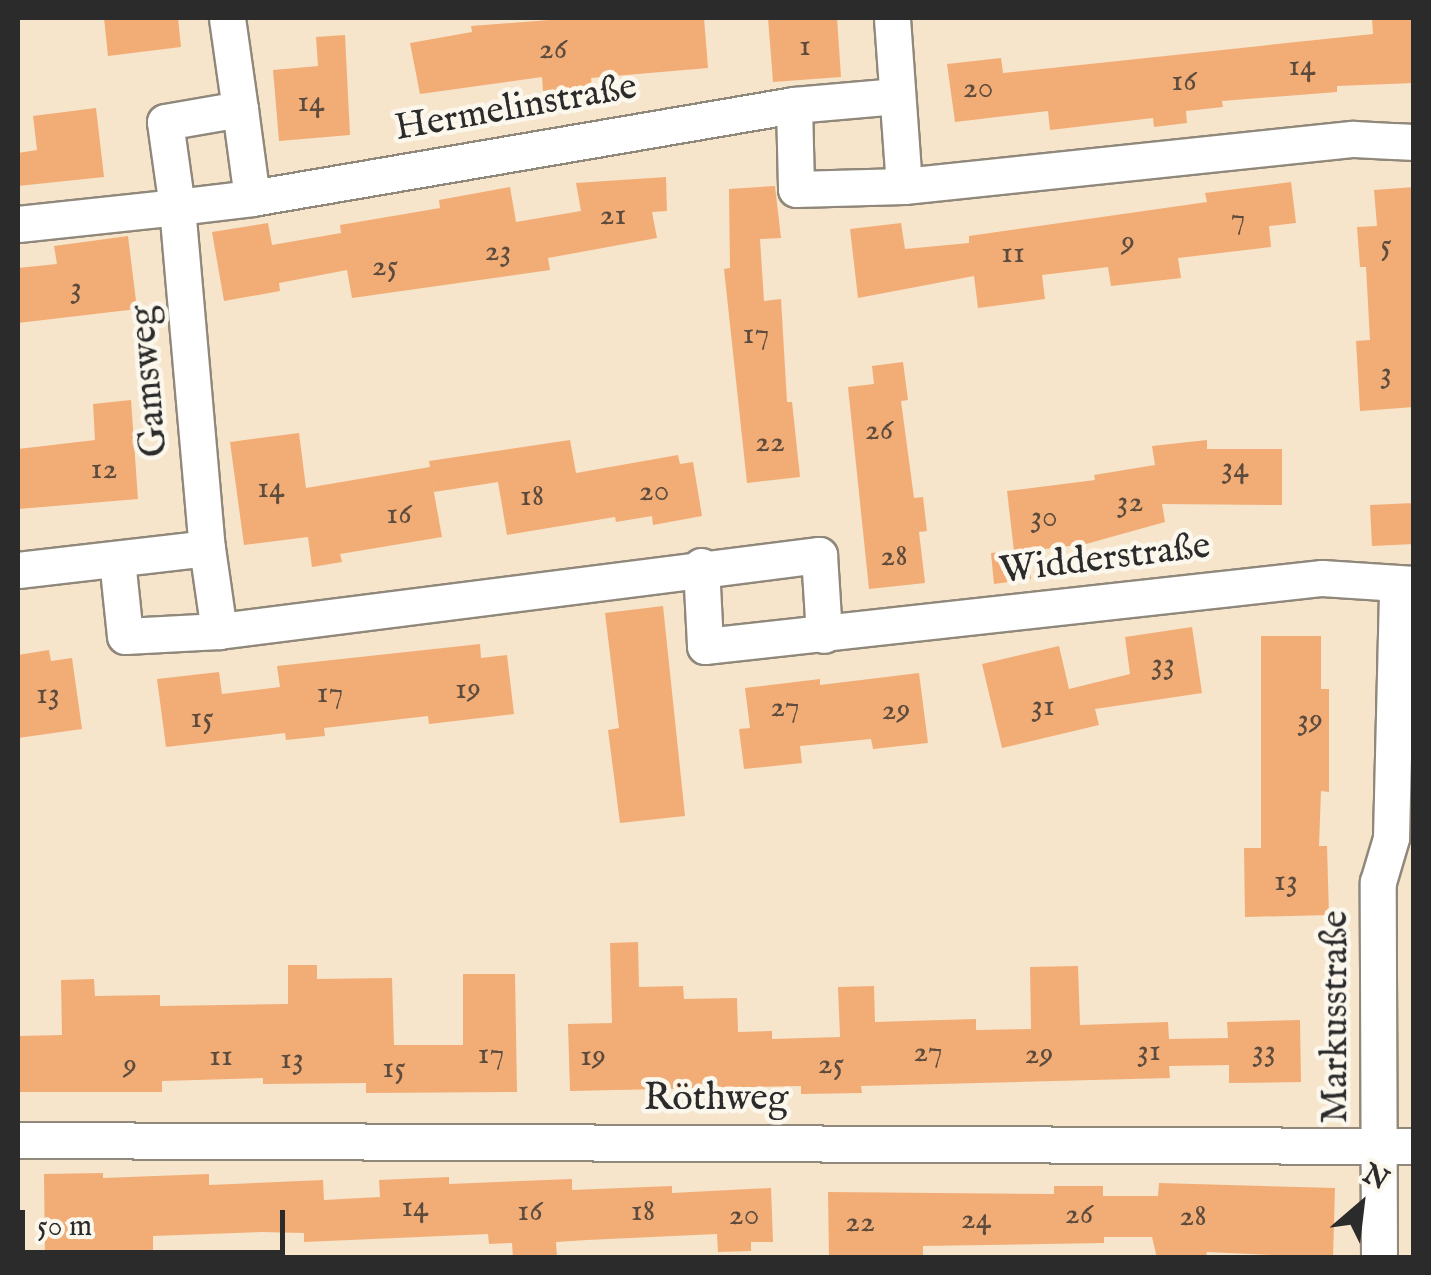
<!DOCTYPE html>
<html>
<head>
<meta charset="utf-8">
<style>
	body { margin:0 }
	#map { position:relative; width:1431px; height:1275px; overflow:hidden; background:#f6e4cb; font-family:"IM FELL English",serif }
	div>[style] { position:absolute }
	.building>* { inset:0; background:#f2ad76 }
	.roads { filter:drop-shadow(2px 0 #90887b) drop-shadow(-2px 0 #90887b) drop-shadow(0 2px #90887b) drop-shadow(0 -2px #90887b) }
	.street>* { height:35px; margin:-17.5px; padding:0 17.5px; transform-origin:17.5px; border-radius:17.5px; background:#fff }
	span { translate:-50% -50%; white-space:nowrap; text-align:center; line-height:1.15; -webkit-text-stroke:9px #fbf7ec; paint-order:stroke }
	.number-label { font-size:32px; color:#5d4c3e }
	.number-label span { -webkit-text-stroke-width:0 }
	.street-label { font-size:38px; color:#2b2b2b }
	.frame { position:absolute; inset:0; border:20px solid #2b2b2b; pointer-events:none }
	.north { position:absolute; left:1311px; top:1155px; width:100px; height:100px; -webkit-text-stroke:8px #fbf7ec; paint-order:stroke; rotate:28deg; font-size:28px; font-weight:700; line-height:40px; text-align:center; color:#2b2b2b }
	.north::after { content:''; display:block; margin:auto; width:35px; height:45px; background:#2b2b2b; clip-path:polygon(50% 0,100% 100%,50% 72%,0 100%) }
	.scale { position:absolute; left:20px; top:1210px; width:265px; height:45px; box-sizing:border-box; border:5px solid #2b2b2b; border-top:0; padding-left:12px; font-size:30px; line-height:35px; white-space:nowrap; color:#2b2b2b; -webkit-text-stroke:8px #fbf7ec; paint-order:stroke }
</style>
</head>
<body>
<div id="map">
	<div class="building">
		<div style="clip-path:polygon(104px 18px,178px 18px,181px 47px,108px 56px)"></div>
		<div style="clip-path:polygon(575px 18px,704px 18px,708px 68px,591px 78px,592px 87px,543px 91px,542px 77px,420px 94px,410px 43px,472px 32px,471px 26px)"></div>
		<div style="clip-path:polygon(768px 18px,837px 18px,841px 77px,773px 82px)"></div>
		<div style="clip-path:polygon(1372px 18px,1414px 18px,1414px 83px,1337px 86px,1337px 92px,1222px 101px,1223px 107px,1186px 111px,1187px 123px,1154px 127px,1153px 118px,1050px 130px,1048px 111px,955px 122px,947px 64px,1001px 58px,1003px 73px,1373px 34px)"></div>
		<div style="clip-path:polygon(345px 35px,350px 135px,279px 141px,273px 70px,318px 66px,316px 37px)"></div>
		<div style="clip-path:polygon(96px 108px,104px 177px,18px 186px,18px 153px,37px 150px,33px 116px)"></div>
		<div style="clip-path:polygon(666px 177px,667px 211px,652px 212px,657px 238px,548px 258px,550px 270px,352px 298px,347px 270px,279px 283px,280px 291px,224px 301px,212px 232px,268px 223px,272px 245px,341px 233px,340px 225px,440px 208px,439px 200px,510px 187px,516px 222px,581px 211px,576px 183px)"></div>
		<div style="clip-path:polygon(1291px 182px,1296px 223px,1269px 226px,1271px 247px,1178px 258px,1181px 278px,1111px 286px,1108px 267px,1042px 275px,1045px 299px,978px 308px,974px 276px,858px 298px,850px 229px,901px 223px,905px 249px,969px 243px,969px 236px,1207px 202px,1205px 193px)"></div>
		<div style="clip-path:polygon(775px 186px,781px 238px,760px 239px,764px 301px,781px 299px,787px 402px,792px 402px,800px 477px,747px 483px,724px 269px,730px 268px,729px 189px)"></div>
		<div style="clip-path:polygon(1414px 187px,1414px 407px,1360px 411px,1356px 341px,1370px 340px,1366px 267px,1360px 267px,1357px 227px,1377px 226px,1374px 190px)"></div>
		<div style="clip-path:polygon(128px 236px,137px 309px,18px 323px,18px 268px,57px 264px,54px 246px)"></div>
		<div style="clip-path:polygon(903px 362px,908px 400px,901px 401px,914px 498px,923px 497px,927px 531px,919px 532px,925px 583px,869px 589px,848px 387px,874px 384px,872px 366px)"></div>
		<div style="clip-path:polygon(131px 400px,138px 499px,18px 509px,18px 449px,95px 440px,93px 404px)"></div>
		<div style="clip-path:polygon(299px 433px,306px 488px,430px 467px,429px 461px,570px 440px,576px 473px,678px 455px,680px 464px,693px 462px,702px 516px,653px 525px,652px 516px,616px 522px,615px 517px,507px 535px,498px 482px,434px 492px,432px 482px,442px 537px,340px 554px,342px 562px,312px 567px,308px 537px,244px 545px,230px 442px)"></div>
		<div style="clip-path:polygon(1207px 440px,1207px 449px,1282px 449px,1282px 505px,1162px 504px,1165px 522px,1086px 544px,1028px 551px,1031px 579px,994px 584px,991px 553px,1014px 551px,1007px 491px,1095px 480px,1094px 475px,1155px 465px,1152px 446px)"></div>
		<div style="clip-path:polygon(1414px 503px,1414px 544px,1372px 546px,1370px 505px)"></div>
		<div style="clip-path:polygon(663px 606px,685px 816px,620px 823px,608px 730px,619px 728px,605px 613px)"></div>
		<div style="clip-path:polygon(1192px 627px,1202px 693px,1095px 709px,1099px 725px,1002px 748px,982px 664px,1059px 646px,1069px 689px,1130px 674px,1125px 637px)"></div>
		<div style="clip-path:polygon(1261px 636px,1321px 636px,1321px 689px,1329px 689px,1329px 792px,1321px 791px,1319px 846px,1327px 846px,1329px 915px,1245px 917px,1244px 848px,1261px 848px)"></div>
		<div style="clip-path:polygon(480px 644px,481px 658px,507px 655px,514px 714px,429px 724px,428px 716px,324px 728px,325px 736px,286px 740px,285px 733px,166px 747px,157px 679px,219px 672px,222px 694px,280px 687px,277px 666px)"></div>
		<div style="clip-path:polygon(49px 650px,51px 661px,72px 658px,82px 729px,18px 738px,18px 655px)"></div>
		<div style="clip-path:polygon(919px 673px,928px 743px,873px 749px,871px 739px,800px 746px,802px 763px,744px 769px,739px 729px,750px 728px,745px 688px,820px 679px,820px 685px)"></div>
		<div style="clip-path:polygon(638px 942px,639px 987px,683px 986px,684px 999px,737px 998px,738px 1032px,772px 1031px,772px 1039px,840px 1037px,838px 987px,874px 986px,875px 1022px,976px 1019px,976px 1030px,1031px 1029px,1030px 967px,1078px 966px,1080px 1025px,1168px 1022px,1169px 1039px,1228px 1038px,1227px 1022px,1300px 1020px,1301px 1082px,1229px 1083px,1229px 1065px,1169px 1066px,1170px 1078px,861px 1086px,862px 1093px,801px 1094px,801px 1086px,570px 1091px,568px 1024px,612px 1023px,610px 943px)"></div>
		<div style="clip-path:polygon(288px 965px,317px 965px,317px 979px,392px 978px,394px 1045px,463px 1045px,463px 974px,515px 974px,517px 1092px,366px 1093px,366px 1083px,263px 1084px,263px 1078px,162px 1081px,162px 1092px,18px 1092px,18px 1036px,62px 1035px,61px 980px,94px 979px,95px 996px,160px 995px,160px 1006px,288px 1004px)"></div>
		<div style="clip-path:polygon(103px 1173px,103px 1178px,209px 1174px,209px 1185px,323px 1180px,324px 1200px,380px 1197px,379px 1180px,449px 1177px,449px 1184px,572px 1179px,572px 1190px,672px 1186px,672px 1193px,771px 1188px,773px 1242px,751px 1242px,751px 1251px,718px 1252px,717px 1234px,587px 1240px,556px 1242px,557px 1258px,513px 1258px,512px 1243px,489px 1244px,488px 1234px,304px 1242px,304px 1233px,262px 1232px,153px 1236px,153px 1258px,45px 1258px,44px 1174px)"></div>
		<div style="clip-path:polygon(1159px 1183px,1335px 1188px,1333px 1258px,1207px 1252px,1206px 1258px,1157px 1258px,1152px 1237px,1104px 1237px,1104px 1243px,923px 1246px,923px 1258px,829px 1258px,828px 1192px,1054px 1194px,1054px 1186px,1103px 1186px,1103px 1196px,1158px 1196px)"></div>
	</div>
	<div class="roads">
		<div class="street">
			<div style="left:227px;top:18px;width:92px;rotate:81.9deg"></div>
			<div style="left:794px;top:105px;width:84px;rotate:88.6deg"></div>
			<div style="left:796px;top:189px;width:108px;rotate:-1.6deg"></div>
			<div style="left:904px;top:186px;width:168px;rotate:-94.1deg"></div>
			<div style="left:904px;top:186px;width:452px;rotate:-6deg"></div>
			<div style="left:1354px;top:139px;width:60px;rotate:2.9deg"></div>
			<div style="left:252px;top:198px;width:550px;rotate:-9.74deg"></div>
			<div style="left:794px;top:105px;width:103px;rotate:-5deg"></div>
			<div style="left:18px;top:224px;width:160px;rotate:-6.1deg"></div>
			<div style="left:177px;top:207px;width:76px;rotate:-6.8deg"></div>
			<div style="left:252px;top:198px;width:90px;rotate:-97.7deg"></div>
			<div style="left:240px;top:109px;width:76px;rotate:170.2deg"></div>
			<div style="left:165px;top:122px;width:86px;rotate:82deg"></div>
			<div style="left:177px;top:207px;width:342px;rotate:85deg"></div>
			<div style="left:207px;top:548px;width:84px;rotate:81.8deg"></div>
			<div style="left:219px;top:631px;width:94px;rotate:177deg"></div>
			<div style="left:125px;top:636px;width:76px;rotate:-96deg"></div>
			<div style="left:701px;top:566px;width:80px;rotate:87.1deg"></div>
			<div style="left:705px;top:646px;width:621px;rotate:-6.29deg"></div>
			<div style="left:1322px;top:578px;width:92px;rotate:3.7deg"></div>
			<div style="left:18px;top:570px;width:190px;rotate:-6.6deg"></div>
			<div style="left:219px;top:631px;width:605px;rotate:-7.22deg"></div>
			<div style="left:819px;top:555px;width:80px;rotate:86.4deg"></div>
			<div style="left:18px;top:1140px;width:1396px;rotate:0.25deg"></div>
			<div style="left:1379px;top:1258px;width:376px;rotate:-90.2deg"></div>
			<div style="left:1378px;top:882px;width:46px;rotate:-73.5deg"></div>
			<div style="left:1391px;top:838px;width:254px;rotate:-88.6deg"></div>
		</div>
	</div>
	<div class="number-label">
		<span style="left:805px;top:47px">1</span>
		<span style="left:553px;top:50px">26</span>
		<span style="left:1302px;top:67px">14</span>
		<span style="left:1184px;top:82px">16</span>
		<span style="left:978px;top:89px">20</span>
		<span style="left:311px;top:103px">14</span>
		<span style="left:613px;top:216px">21</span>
		<span style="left:1238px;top:220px">7</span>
		<span style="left:1128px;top:243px">9</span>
		<span style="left:1386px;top:246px">5</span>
		<span style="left:498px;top:252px">23</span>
		<span style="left:1013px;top:254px">11</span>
		<span style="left:385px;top:267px">25</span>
		<span style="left:76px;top:289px">3</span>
		<span style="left:756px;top:335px">17</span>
		<span style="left:1386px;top:374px">3</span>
		<span style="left:879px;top:431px">26</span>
		<span style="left:770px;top:443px">22</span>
		<span style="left:1235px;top:469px">34</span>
		<span style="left:104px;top:470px">12</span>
		<span style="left:271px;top:489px">14</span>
		<span style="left:654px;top:492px">20</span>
		<span style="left:532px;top:497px">18</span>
		<span style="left:1130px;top:503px">32</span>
		<span style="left:399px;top:515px">16</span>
		<span style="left:1044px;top:518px">30</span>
		<span style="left:894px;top:557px">28</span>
		<span style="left:1163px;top:665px">33</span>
		<span style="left:468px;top:690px">19</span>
		<span style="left:330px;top:694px">17</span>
		<span style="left:48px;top:695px">13</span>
		<span style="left:1043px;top:707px">31</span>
		<span style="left:785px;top:708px">27</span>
		<span style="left:896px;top:711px">29</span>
		<span style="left:202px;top:719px">15</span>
		<span style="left:1310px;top:721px">39</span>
		<span style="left:1286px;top:882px">13</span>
		<span style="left:1149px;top:1052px">31</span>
		<span style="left:1264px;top:1052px">33</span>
		<span style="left:928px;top:1053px">27</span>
		<span style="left:491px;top:1055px">17</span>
		<span style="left:1039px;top:1055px">29</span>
		<span style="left:221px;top:1057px">11</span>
		<span style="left:593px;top:1057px">19</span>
		<span style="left:292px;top:1060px">13</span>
		<span style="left:831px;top:1065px">25</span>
		<span style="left:130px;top:1066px">9</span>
		<span style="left:394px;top:1069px">15</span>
		<span style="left:415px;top:1208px">14</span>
		<span style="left:530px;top:1212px">16</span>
		<span style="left:643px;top:1212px">18</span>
		<span style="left:1079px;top:1215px">26</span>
		<span style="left:744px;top:1216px">20</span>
		<span style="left:1193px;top:1217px">28</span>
		<span style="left:976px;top:1220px">24</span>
		<span style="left:860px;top:1223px">22</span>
	</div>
	<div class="street-label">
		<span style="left:516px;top:109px;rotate:-10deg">Hermelinstraße</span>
		<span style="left:150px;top:381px;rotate:-95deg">Gamsweg</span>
		<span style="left:1105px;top:560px;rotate:-7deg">Widderstraße</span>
		<span style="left:1337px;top:1017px;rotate:-90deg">Markusstraße</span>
		<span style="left:716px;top:1100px">Röthweg</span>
	</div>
	<div class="frame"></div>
	<div class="north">N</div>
	<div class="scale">50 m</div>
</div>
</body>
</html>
